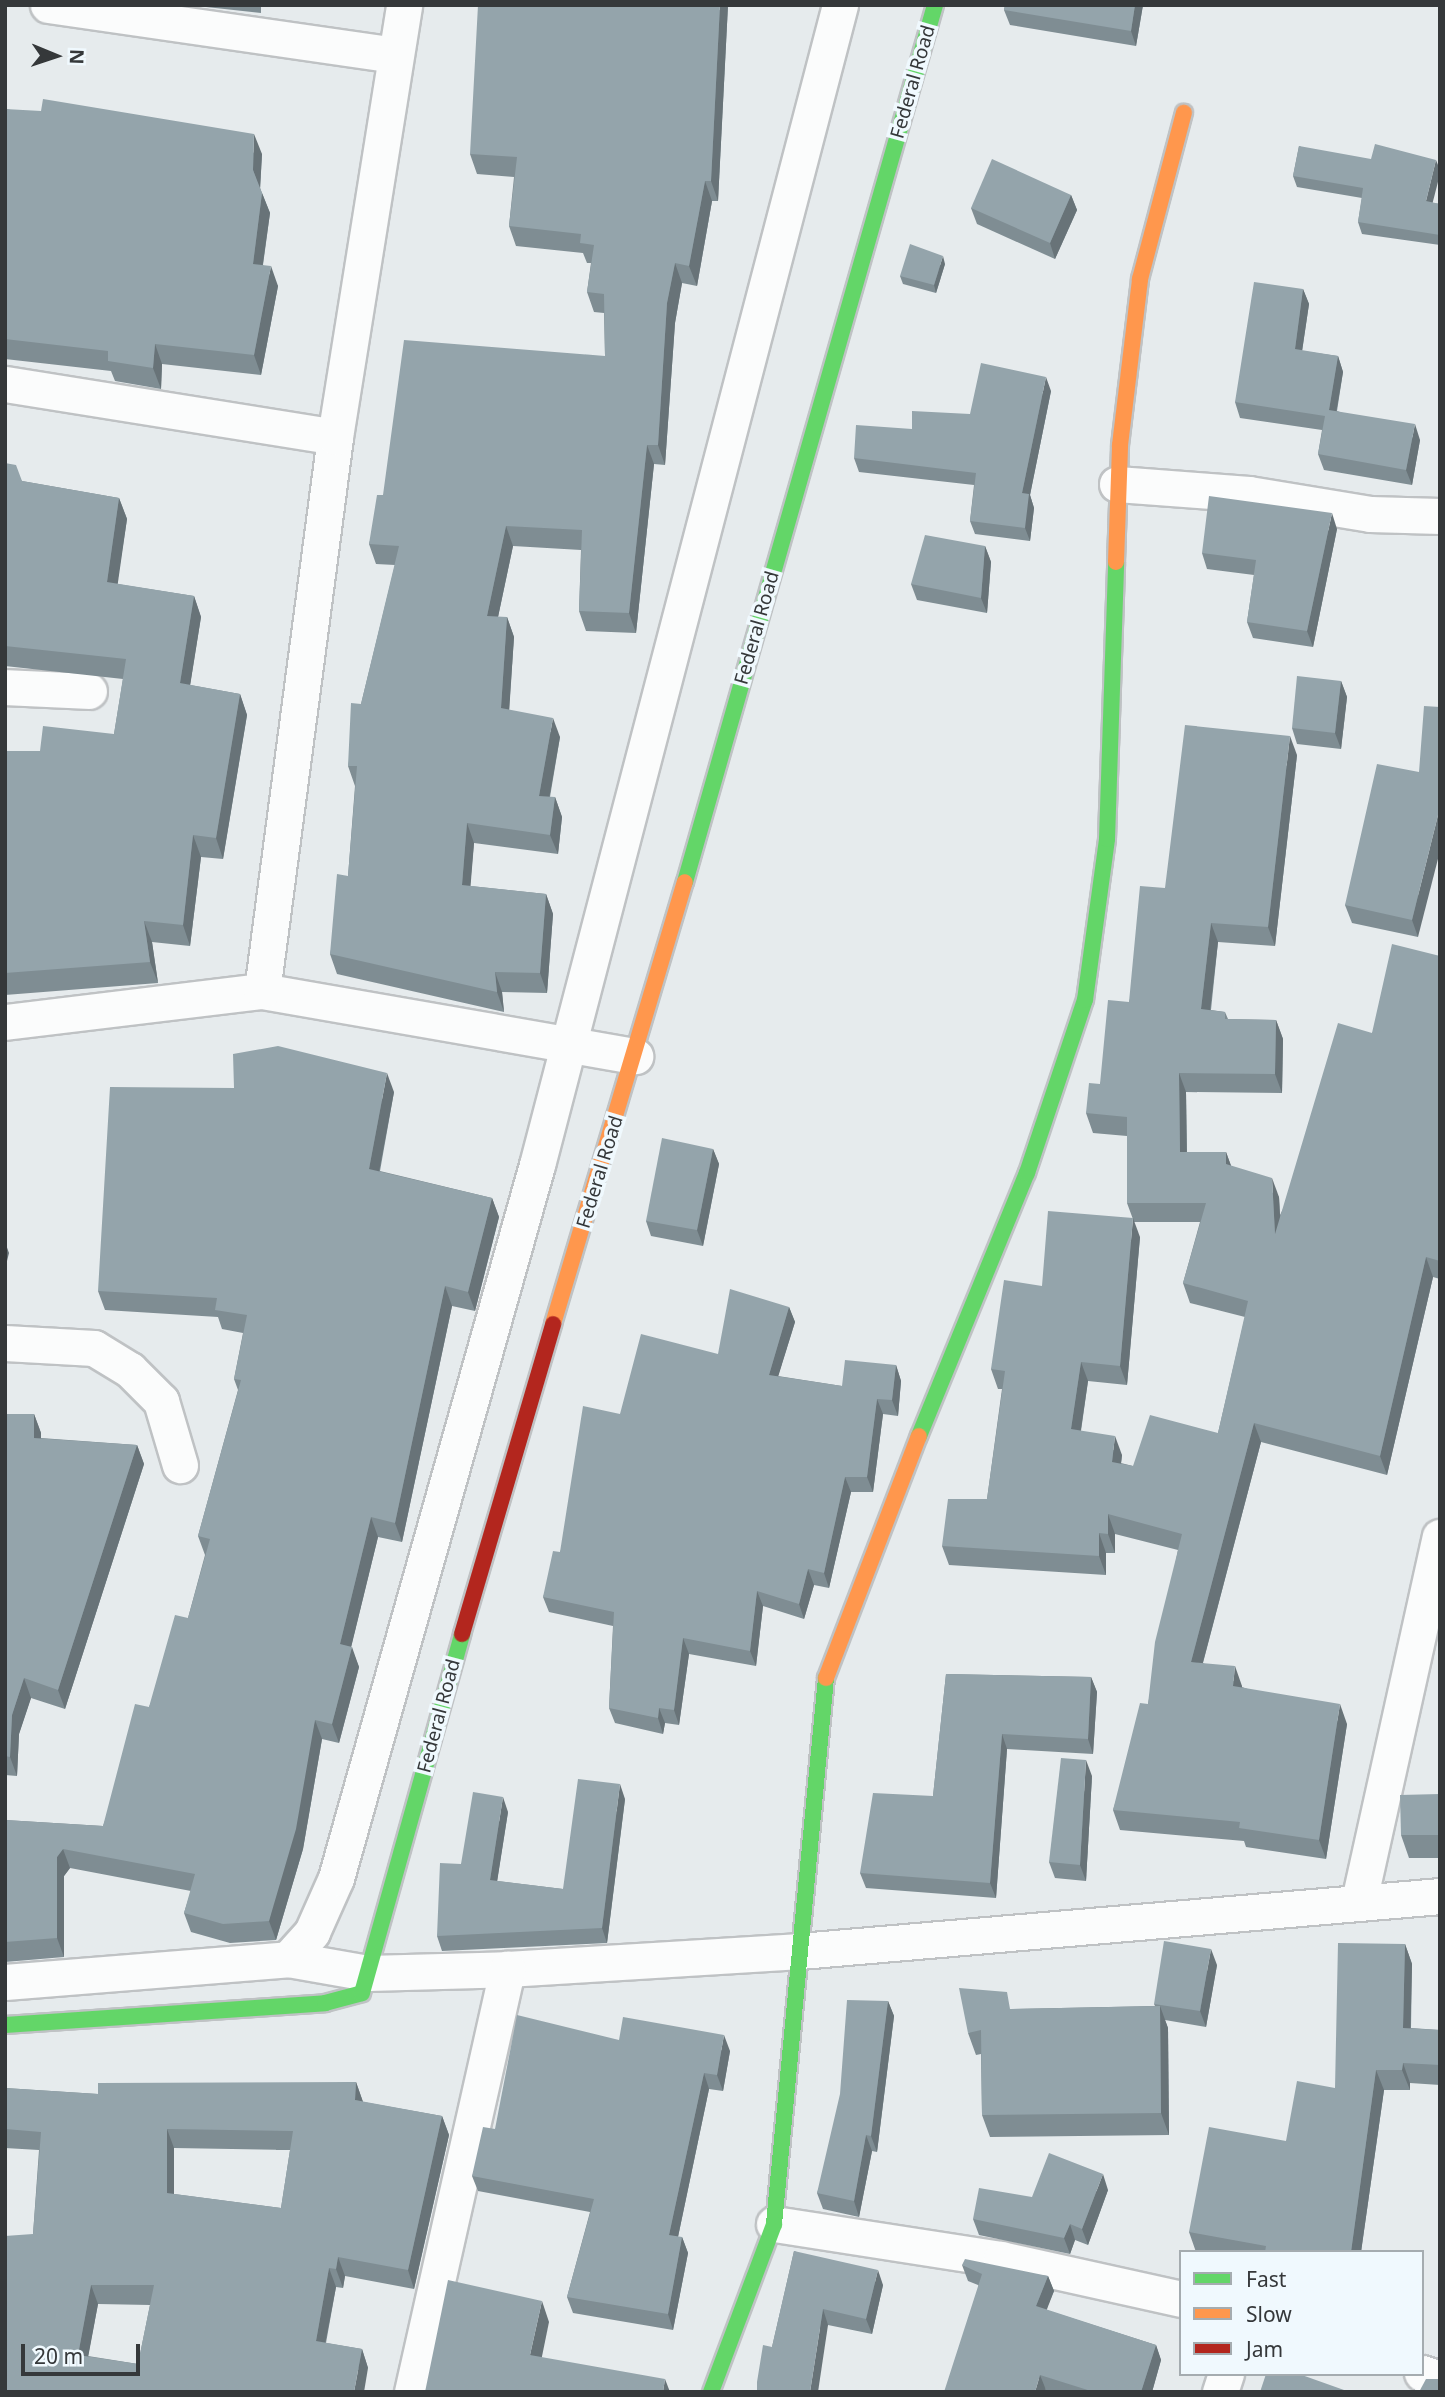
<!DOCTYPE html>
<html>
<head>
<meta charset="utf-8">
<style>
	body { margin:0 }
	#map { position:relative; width:1445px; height:2397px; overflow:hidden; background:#e6ebed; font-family:"Noto Sans",sans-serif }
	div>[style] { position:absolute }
	.roads { filter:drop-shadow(2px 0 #bfc2c4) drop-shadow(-2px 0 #bfc2c4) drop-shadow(0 2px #bfc2c4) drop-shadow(0 -2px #bfc2c4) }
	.street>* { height:35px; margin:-17.5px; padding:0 17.5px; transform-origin:17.5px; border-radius:17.5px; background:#fbfcfc }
	.fast>* { height:16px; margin:-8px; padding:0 8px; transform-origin:8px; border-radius:8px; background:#63d668 }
	.slow>* { height:16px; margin:-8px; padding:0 8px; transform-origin:8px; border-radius:8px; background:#ff974d }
	.jam>* { height:16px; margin:-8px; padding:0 8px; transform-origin:8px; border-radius:8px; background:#b3261e }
	.wall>* { inset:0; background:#7f8d93 }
	.shaded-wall>* { inset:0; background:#687378 }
	.building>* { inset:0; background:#94a4ab }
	span { translate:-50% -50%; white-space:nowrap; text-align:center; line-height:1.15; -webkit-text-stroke:7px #f0f9fe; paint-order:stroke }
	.street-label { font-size:19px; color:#35383a }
	.frame { position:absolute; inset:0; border:7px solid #35383a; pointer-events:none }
	.legend { position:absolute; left:1179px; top:2250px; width:245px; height:126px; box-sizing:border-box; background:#f0f9fe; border:2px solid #a5acb0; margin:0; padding:9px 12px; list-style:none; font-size:21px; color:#35383a }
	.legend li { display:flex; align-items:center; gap:14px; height:35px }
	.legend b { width:35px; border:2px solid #a5acb0 }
	.north { position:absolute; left:21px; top:21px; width:70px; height:70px; -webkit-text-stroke:5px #f0f9fe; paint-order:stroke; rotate:92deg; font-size:19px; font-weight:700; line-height:28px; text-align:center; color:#35383a }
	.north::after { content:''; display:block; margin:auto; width:24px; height:32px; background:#35383a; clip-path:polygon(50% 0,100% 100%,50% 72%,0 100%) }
	.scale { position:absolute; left:21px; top:2344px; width:119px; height:32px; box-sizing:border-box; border:4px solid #35383a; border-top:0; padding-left:9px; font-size:21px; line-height:24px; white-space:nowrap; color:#35383a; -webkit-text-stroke:5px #f0f9fe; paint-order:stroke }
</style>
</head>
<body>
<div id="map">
	<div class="roads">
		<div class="street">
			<div style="left:48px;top:5px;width:350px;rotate:8.2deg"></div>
			<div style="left:5px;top:384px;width:334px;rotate:9.1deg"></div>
			<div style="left:1117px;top:484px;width:132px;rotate:4.3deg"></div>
			<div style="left:1249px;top:494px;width:123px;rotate:9.4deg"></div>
			<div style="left:1370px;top:514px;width:70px;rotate:1.6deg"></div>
			<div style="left:5px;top:687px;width:84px;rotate:2.7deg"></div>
			<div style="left:262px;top:991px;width:379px;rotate:9.9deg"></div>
			<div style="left:5px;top:1022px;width:259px;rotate:-6.9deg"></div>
			<div style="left:262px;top:991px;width:559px;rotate:-82.49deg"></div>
			<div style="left:335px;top:437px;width:437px;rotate:-80.9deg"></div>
			<div style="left:5px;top:1343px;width:89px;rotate:3.2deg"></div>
			<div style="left:94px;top:1348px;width:42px;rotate:31.4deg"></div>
			<div style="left:130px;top:1370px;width:44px;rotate:45deg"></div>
			<div style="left:161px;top:1401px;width:67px;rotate:73.5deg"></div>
			<div style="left:1359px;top:1901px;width:373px;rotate:-77.5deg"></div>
			<div style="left:288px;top:1959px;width:36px;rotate:-48deg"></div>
			<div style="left:312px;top:1932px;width:59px;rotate:-66deg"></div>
			<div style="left:336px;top:1878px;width:741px;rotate:-74.26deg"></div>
			<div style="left:537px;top:1165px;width:1199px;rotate:-75.36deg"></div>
			<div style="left:5px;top:1982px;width:284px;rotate:-4.6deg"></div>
			<div style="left:288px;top:1959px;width:81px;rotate:9.9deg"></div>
			<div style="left:368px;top:1973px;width:139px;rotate:-1.6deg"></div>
			<div style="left:507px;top:1969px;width:294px;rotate:-3.5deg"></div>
			<div style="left:800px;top:1951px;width:642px;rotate:-4.91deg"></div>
			<div style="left:774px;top:2224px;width:230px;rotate:8.8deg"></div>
			<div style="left:1001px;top:2259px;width:184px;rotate:12.5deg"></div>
			<div style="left:1422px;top:2373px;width:19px;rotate:18deg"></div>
			<div style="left:412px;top:2392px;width:434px;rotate:-77.3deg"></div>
			<div style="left:1220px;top:2392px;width:19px;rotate:-72deg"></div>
		</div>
		<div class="fast">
			<div style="left:685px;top:882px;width:912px;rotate:-74.09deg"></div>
			<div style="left:919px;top:1436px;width:284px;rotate:-67.7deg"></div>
			<div style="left:1027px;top:1173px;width:182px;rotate:-71.5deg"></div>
			<div style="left:1085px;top:1000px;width:162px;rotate:-82.2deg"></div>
			<div style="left:1107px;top:839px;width:277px;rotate:-88.1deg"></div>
			<div style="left:5px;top:2025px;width:321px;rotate:-3.9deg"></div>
			<div style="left:325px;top:2003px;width:38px;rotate:-15deg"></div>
			<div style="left:362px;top:1993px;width:373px;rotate:-74.4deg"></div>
			<div style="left:711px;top:2392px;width:179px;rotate:-69.4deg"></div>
			<div style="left:774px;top:2224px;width:548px;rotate:-84.56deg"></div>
		</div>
		<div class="slow">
			<div style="left:1116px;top:562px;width:117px;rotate:-88deg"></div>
			<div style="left:1120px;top:445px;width:167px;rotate:-83.1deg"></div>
			<div style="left:1140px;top:279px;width:172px;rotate:-75.2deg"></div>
			<div style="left:553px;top:1324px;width:461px;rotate:-73.4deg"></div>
			<div style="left:826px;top:1678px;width:259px;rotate:-69deg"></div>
		</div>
		<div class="jam">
			<div style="left:462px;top:1634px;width:323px;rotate:-73.6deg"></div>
		</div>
	</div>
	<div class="wall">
		<div style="clip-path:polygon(197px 5px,261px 5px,261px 13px,197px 6px)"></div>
		<div style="clip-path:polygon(728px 5px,718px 201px,712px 201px,697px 286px,682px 283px,675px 323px,665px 465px,654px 464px,636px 633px,586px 631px,579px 611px,581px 550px,513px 546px,498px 617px,507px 617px,514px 637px,509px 710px,560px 737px,550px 797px,555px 797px,562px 817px,558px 854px,474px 843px,470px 886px,546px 894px,553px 914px,547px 993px,502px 992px,504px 1012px,337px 974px,330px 954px,348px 876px,355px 786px,348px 766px,361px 704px,395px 565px,376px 564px,369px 544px,383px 495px,605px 356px,604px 313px,594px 312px,587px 292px,591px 263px,587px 263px,583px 253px,516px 246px,509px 226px,514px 177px,477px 174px,470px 154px)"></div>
		<div style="clip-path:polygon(1005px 5px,1143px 5px,1136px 46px,1010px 25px,1004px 10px)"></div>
		<div style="clip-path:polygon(5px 109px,262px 154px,260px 188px,270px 213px,263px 265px,278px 286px,261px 375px,162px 364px,161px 389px,115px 381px,111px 371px,5px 359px)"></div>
		<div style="clip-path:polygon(1299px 146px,1432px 203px,1440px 204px,1440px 245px,1362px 234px,1358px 222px,1362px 198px,1297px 187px,1293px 176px)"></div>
		<div style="clip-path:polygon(1071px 195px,1077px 210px,1055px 259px,977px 224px,971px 208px)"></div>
		<div style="clip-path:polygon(945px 264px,936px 293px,903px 284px,900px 276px)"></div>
		<div style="clip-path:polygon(1303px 289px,1309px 304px,1302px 351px,1338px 356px,1343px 372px,1337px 411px,1420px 440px,1412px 485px,1324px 470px,1318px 454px,1322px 430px,1240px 418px,1235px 402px)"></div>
		<div style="clip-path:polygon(1051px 391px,1030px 495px,1034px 508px,1030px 541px,975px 534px,970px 521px,974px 485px,859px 472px,854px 458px,912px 429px,970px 414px)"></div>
		<div style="clip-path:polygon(5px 463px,22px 481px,119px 498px,127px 519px,117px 584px,194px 596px,201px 617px,190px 685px,240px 694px,247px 715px,223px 859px,201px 857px,190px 946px,152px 942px,158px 983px,5px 995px,5px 751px,40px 751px,114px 734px,123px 679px,5px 666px)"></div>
		<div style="clip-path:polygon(1337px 529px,1313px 647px,1253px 638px,1247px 622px,1254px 575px,1207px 569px,1202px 553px)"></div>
		<div style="clip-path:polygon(985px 546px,991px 562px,987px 613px,917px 600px,911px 584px)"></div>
		<div style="clip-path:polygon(1341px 681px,1347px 697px,1341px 749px,1297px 744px,1292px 728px)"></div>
		<div style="clip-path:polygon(1297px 755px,1275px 946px,1218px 942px,1211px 1010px,1225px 1012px,1228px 1019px,1276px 1020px,1283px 1039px,1282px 1093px,1186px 1092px,1187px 1152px,1226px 1152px,1231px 1166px,1279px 1197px,1280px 1215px,1372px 1033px,1440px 956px,1440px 1279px,1433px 1277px,1387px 1475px,1261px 1442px,1203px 1663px,1242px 1686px,1242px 1687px,1347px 1724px,1326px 1859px,1246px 1847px,1244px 1841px,1120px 1830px,1113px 1810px,1148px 1704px,1178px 1550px,1115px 1534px,1115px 1553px,1106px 1553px,1106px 1575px,949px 1565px,942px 1546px,987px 1499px,1002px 1389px,998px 1389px,991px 1369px,1042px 1286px,1140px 1237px,1127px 1385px,1088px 1381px,1081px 1431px,1122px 1455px,1121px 1463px,1133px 1466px,1218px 1433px,1245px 1317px,1190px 1303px,1183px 1283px,1200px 1222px,1134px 1222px,1127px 1203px,1127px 1136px,1093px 1133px,1086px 1113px,1100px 1084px,1129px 1002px,1165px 888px)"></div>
		<div style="clip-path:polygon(1419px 772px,1418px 937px,1352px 923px,1345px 905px)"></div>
		<div style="clip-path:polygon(394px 1092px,380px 1171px,492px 1198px,499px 1217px,475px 1311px,452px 1306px,402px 1542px,378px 1537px,351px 1647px,359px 1667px,339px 1743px,322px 1739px,303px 1849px,276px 1940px,230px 1943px,191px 1932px,184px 1913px,191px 1891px,70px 1868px,64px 1876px,64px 1957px,5px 1962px,5px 1820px,103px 1826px,149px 1707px,188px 1618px,205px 1555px,198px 1536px,238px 1390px,234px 1379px,243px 1333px,222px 1329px,218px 1317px,105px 1310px,98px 1291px)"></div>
		<div style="clip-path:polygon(713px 1149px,719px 1164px,703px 1246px,651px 1236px,646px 1221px)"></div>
		<div style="clip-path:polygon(789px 1307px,795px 1322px,778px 1376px,842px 1386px,896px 1365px,901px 1381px,898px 1416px,883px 1414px,873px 1492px,851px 1492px,829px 1588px,814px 1585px,804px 1619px,763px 1606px,756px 1666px,689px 1654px,679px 1725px,665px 1723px,663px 1734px,615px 1723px,609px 1708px,613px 1626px,549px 1612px,543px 1597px,560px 1552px,620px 1414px,718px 1354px)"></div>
		<div style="clip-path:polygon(5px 1414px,34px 1414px,41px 1433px,41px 1438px,137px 1445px,144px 1464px,65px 1709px,31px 1698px,19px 1734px,17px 1776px,5px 1775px)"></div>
		<div style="clip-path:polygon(946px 1674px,1091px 1677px,1097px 1692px,1093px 1754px,1007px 1749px,996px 1898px,866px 1888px,860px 1873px,933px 1796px)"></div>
		<div style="clip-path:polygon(1092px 1776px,1086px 1881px,1055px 1878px,1049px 1862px)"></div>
		<div style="clip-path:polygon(1440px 1794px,1440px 1858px,1409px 1858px,1401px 1835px)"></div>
		<div style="clip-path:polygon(625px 1799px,607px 1943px,442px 1951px,437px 1936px,461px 1864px,508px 1812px,497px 1881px,563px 1889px)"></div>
		<div style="clip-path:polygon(1405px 1944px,1412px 1964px,1411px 2028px,1440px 2030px,1440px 2085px,1410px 2083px,1410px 2090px,1384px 2090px,1361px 2252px,1196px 2252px,1189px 2232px,1286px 2141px,1335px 2088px)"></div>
		<div style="clip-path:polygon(1217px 1965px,1206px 2027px,1165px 2020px,1168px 2028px,1169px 2135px,990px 2137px,982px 2115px,981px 2054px,976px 2055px,968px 2033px,1013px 2009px,1155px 2006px,1154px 2004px)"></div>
		<div style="clip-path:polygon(888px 2001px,894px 2016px,877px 2152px,872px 2151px,859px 2217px,823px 2209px,817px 2193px)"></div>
		<div style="clip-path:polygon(619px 2040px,730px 2051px,723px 2091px,709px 2089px,678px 2237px,682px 2237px,688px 2253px,673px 2330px,573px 2313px,567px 2297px,590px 2212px,478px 2191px,472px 2176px,495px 2129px)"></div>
		<div style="clip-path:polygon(evenodd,356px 2082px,363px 2102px,442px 2116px,449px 2135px,414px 2289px,345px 2276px,343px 2288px,336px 2287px,326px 2343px,362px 2349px,368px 2368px,5px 2392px,33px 2234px,39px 2150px,5px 2148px,5px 2088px,98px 2094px,356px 2082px,174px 2148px,290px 2150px,281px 2208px,174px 2194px,174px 2148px,356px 2082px,98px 2304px,150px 2305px,138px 2364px,88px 2356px,98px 2304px)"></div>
		<div style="clip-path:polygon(1108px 2190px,1088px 2245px,1075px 2240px,1070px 2254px,979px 2235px,973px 2219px,1032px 2197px)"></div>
		<div style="clip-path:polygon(794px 2251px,883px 2285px,872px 2334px,828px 2325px,772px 2347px)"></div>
		<div style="clip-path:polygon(962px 2265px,1048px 2276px,1054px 2291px,1046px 2310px,1156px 2345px,1161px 2360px,1152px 2392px,1051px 2392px,1046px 2390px,978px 2285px,968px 2281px)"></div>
	</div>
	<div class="shaded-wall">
		<div style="clip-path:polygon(720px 5px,728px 5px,718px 201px,711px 181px)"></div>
		<div style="clip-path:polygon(1135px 5px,1143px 5px,1136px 46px,1131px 31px)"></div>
		<div style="clip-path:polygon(254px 134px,262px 154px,260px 190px,253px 170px)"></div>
		<div style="clip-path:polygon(1436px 160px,1440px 170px,1440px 174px,1430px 213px,1426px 201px)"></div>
		<div style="clip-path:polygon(705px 181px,712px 201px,697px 286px,689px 266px)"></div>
		<div style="clip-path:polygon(262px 193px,270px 213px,260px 284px,253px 264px)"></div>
		<div style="clip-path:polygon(1071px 195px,1077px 210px,1055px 259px,1050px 243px)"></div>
		<div style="clip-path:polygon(943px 256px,945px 264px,936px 293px,934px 285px)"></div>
		<div style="clip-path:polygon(675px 263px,682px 283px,675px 323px,665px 465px,658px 445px,667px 303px)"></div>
		<div style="clip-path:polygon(271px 266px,278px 286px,261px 375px,254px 355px)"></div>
		<div style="clip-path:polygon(1303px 289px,1309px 304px,1300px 365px,1295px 349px)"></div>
		<div style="clip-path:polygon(155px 344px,162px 364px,161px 389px,153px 368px)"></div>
		<div style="clip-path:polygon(1338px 356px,1343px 372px,1334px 425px,1329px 410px)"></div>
		<div style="clip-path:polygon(1046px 377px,1051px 391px,1030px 495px,1034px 508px,1030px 541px,1025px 528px,1022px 493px)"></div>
		<div style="clip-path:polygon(1415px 424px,1420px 440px,1412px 485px,1406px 470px)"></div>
		<div style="clip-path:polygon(647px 445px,654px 464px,636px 633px,629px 613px)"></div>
		<div style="clip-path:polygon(119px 498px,127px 519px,115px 603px,107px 582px)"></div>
		<div style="clip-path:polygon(1332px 513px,1337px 529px,1313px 647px,1307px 631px)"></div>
		<div style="clip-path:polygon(506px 526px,513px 546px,494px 636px,487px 616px)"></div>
		<div style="clip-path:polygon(985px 546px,991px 562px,987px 613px,981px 598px)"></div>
		<div style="clip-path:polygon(194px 596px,201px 617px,187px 705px,180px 683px)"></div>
		<div style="clip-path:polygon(507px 617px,514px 637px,508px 728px,501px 708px)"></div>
		<div style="clip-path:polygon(1341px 681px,1347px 697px,1341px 749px,1335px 733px)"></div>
		<div style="clip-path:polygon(240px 694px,247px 715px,223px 859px,216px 838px)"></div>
		<div style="clip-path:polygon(553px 718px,560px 737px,546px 816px,539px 796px)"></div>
		<div style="clip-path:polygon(1290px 736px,1297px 755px,1275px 946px,1268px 927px)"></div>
		<div style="clip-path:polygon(555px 797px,562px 817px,558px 854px,550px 835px)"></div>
		<div style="clip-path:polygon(1440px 807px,1440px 851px,1418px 937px,1412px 920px)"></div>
		<div style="clip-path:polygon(467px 823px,474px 843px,469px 905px,462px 885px)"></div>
		<div style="clip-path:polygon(193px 835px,201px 857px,190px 946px,183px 925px)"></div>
		<div style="clip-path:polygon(546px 894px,553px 914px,547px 993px,540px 973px)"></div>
		<div style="clip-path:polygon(144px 921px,152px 942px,158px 983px,150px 962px)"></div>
		<div style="clip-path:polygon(1211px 923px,1218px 942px,1208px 1028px,1201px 1009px)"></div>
		<div style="clip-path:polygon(495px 972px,502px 992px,504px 1012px,497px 992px)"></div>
		<div style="clip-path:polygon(1276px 1020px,1283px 1039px,1282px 1093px,1275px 1074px)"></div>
		<div style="clip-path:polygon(387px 1073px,394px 1092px,376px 1188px,369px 1169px)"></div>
		<div style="clip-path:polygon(1179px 1073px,1186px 1092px,1187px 1171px,1180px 1152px)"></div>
		<div style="clip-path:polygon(713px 1149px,719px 1164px,703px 1246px,697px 1230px)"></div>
		<div style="clip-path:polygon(1226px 1152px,1233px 1171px,1226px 1164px)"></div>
		<div style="clip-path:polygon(1272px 1178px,1279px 1197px,1282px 1253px,1275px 1234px)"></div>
		<div style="clip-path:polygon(492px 1198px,499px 1217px,475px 1311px,468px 1292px)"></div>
		<div style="clip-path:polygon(1133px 1218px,1140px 1237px,1127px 1385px,1120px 1366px)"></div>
		<div style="clip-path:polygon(5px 1242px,9px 1253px,5px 1269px)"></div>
		<div style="clip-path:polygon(1426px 1257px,1433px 1277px,1387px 1475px,1380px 1456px)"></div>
		<div style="clip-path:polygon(445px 1286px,452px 1306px,402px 1542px,395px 1523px)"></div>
		<div style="clip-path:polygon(789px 1307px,795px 1322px,774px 1390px,769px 1375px)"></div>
		<div style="clip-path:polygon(1081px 1362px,1088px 1381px,1078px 1449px,1071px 1429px)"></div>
		<div style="clip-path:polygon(896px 1365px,901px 1381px,898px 1416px,892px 1400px)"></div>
		<div style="clip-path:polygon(877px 1399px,883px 1414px,873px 1492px,867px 1477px)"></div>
		<div style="clip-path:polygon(34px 1414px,41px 1433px,41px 1457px,34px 1438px)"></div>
		<div style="clip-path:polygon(1254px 1423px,1261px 1442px,1198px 1681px,1191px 1662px)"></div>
		<div style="clip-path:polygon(1115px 1436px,1122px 1455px,1119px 1481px,1112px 1462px)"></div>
		<div style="clip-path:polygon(137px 1445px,144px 1464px,65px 1709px,58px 1690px)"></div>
		<div style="clip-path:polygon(845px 1477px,851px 1492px,829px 1588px,824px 1573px)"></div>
		<div style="clip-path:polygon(1108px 1514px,1115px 1534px,1115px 1553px,1108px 1534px)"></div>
		<div style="clip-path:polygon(371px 1517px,378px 1537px,347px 1664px,340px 1644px)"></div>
		<div style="clip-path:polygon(1099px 1533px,1106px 1553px,1106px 1575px,1099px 1556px)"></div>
		<div style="clip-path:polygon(808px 1569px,814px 1585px,804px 1619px,799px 1604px)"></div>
		<div style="clip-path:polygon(757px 1591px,763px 1606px,756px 1666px,750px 1651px)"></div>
		<div style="clip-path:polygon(683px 1638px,689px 1654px,679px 1725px,674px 1710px)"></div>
		<div style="clip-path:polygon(352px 1647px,359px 1667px,339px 1743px,332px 1724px)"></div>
		<div style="clip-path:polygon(1235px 1666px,1242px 1686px,1240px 1705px,1233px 1686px)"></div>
		<div style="clip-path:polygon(1091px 1677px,1097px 1692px,1093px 1754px,1088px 1739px)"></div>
		<div style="clip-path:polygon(24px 1678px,31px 1698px,19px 1734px,17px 1776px,10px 1757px,12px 1715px)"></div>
		<div style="clip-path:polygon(1340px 1704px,1347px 1724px,1326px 1859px,1319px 1840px)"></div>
		<div style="clip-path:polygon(659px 1708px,665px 1723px,663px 1734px,658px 1718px)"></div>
		<div style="clip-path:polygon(315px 1720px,322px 1739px,303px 1849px,276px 1940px,269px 1921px)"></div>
		<div style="clip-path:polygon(1002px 1734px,1007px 1749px,996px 1898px,990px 1883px)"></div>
		<div style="clip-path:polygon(1086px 1760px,1092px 1776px,1086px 1881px,1080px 1865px)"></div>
		<div style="clip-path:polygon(620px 1784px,625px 1799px,607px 1943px,602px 1928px)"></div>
		<div style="clip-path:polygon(503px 1797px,508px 1812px,495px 1895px,490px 1880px)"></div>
		<div style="clip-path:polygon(63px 1849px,70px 1868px,64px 1876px,64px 1957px,57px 1938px,57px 1857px)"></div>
		<div style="clip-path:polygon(1405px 1944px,1412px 1964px,1410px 2048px,1403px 2028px)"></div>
		<div style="clip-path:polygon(1211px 1949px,1217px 1965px,1206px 2027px,1200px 2011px)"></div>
		<div style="clip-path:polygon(888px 2001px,894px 2016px,877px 2152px,871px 2136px)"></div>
		<div style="clip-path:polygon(1160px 2006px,1168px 2028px,1169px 2135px,1161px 2113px)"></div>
		<div style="clip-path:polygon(724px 2035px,730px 2051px,723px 2091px,717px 2075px)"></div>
		<div style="clip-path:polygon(1403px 2063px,1410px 2083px,1410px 2090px,1402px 2070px)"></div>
		<div style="clip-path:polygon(1376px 2070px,1384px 2090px,1361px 2252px,1351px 2252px)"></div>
		<div style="clip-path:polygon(704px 2073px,709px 2089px,675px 2251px,669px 2235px)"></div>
		<div style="clip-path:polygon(356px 2082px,363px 2102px,355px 2100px)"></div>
		<div style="clip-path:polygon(442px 2116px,449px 2135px,414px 2289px,408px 2270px)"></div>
		<div style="clip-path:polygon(167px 2129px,174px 2148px,174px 2212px,167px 2193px)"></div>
		<div style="clip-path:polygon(866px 2135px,872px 2151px,859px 2217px,854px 2201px)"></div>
		<div style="clip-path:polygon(1103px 2174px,1108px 2190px,1088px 2245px,1082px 2229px)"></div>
		<div style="clip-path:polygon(1070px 2224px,1075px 2240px,1070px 2254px,1064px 2238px)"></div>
		<div style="clip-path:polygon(682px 2237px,688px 2253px,673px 2330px,668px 2314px)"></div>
		<div style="clip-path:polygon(338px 2257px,345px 2276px,343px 2288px,336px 2269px)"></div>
		<div style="clip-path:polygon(329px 2268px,336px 2287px,322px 2360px,316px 2341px)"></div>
		<div style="clip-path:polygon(878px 2270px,883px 2285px,872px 2334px,866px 2319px)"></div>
		<div style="clip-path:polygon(1048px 2276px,1054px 2291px,1042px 2322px,1036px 2306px)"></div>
		<div style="clip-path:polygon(91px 2285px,98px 2304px,85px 2374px,78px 2355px)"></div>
		<div style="clip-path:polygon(542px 2301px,549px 2322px,538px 2376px,530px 2355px)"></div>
		<div style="clip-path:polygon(823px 2309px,828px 2325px,818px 2392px,810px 2392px)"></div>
		<div style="clip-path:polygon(1156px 2345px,1161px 2360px,1152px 2392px,1141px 2392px)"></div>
		<div style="clip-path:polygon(362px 2349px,368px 2368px,364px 2392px,354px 2392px)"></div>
		<div style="clip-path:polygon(1040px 2375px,1046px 2390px,1045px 2392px,1035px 2392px)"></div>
		<div style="clip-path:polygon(665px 2379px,670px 2392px,663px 2392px)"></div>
	</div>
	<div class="building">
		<div style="clip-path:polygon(478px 5px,720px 5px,711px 181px,705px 181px,689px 266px,675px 263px,667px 303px,658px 445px,647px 445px,629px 613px,579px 611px,582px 530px,506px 526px,487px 616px,507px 617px,501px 708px,553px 718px,539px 796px,555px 797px,550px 835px,467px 823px,462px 885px,546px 894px,540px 973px,495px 972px,497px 992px,330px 954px,337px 874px,348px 876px,357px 766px,348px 766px,351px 703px,361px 704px,399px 546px,369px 544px,377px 495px,383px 495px,404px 340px,605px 356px,604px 294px,587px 292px,594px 245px,580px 243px,581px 234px,509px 226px,517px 157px,470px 154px)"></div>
		<div style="clip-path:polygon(1005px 5px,1135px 5px,1131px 31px,1004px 10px)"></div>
		<div style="clip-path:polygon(43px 99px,254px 134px,253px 170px,262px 193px,253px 264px,271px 266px,254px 355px,155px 344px,153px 368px,108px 361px,108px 351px,5px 339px,5px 109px,41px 111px)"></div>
		<div style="clip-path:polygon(1375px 144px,1436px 160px,1426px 201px,1440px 204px,1440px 235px,1358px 222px,1363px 188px,1293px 176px,1299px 146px,1371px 159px)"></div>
		<div style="clip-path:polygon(992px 159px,1071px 195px,1050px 243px,971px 208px)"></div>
		<div style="clip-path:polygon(910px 244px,943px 256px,934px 285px,900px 276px)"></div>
		<div style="clip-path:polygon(1254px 282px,1303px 289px,1295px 349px,1338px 356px,1329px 410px,1415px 424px,1406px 470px,1318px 454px,1325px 416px,1235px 402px)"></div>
		<div style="clip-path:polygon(981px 363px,1046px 377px,1022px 493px,1029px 494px,1025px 528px,970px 521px,976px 473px,854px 458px,856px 425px,912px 429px,912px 411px,970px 414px)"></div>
		<div style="clip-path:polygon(5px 463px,16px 465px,22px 481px,119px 498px,107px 582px,194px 596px,180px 683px,240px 694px,216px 838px,193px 835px,183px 925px,144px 921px,150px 962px,5px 973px,5px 751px,40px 751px,43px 726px,114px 734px,126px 659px,5px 646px)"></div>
		<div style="clip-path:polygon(1209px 496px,1332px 513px,1307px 631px,1247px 622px,1256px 560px,1202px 553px)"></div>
		<div style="clip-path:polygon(925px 535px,985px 546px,981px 598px,911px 584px)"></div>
		<div style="clip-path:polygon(1297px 676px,1341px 681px,1335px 733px,1292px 728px)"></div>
		<div style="clip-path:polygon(1424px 706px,1440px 707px,1440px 807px,1412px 920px,1345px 905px,1377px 764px,1419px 772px)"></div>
		<div style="clip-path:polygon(1185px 725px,1290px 736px,1268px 927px,1211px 923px,1201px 1009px,1225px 1012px,1225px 1019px,1276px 1020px,1275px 1074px,1179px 1073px,1180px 1152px,1226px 1152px,1226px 1164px,1272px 1178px,1275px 1234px,1338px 1023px,1372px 1033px,1392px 944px,1440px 956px,1440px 1261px,1426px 1257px,1380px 1456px,1254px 1423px,1191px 1662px,1235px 1666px,1233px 1686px,1340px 1704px,1319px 1840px,1239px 1828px,1240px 1822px,1113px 1810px,1140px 1703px,1148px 1704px,1155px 1642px,1182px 1534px,1108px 1514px,1108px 1534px,1099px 1533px,1099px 1556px,942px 1546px,948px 1499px,987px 1499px,1005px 1371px,991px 1369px,1004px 1280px,1042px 1286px,1048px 1211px,1133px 1218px,1120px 1366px,1081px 1362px,1071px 1429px,1115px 1436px,1112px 1462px,1133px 1466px,1150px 1415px,1218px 1433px,1248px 1301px,1183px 1283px,1206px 1203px,1127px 1203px,1127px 1117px,1086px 1113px,1089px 1083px,1100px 1084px,1108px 1000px,1129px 1002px,1140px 886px,1165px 888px)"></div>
		<div style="clip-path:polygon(278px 1046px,387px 1073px,369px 1169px,492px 1198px,468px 1292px,445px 1286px,395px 1523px,371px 1517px,340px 1644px,352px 1647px,332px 1724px,315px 1720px,296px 1829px,269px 1921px,223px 1924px,184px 1913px,195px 1874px,63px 1849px,57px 1857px,57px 1938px,5px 1942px,5px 1820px,103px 1826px,135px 1704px,149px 1707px,175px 1615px,188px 1618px,210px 1539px,198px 1536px,241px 1380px,234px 1379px,247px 1315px,215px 1310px,217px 1298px,98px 1291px,110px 1087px,234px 1088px,233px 1054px)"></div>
		<div style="clip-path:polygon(662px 1138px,713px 1149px,697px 1230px,646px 1221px)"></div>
		<div style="clip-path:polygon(730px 1289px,789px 1307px,769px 1375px,842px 1386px,845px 1360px,896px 1365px,892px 1400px,877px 1399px,867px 1477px,845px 1477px,824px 1573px,808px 1569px,799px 1604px,757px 1591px,750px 1651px,683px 1638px,674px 1710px,659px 1708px,658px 1718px,609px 1708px,614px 1612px,543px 1597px,553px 1551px,560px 1552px,583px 1406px,620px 1414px,641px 1334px,718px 1354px)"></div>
		<div style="clip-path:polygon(5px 1414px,34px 1414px,34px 1438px,137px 1445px,58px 1690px,24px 1678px,12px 1715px,10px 1757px,5px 1756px)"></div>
		<div style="clip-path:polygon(946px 1674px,1091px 1677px,1088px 1739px,1002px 1734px,990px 1883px,860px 1873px,873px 1793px,933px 1796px)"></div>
		<div style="clip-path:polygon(1061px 1758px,1086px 1760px,1080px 1865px,1049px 1862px)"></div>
		<div style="clip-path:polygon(578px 1779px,620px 1784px,602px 1928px,437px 1936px,440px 1863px,461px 1864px,473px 1792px,503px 1797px,490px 1880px,563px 1889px)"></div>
		<div style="clip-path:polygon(1440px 1794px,1440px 1835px,1401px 1835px,1400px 1795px)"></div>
		<div style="clip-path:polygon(1164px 1941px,1211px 1949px,1200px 2011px,1154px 2004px)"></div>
		<div style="clip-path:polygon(1338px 1943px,1405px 1944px,1403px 2028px,1440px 2030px,1440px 2065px,1403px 2063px,1402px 2070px,1376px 2070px,1351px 2252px,1265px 2252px,1266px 2246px,1189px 2232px,1209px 2127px,1286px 2141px,1297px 2081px,1335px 2088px)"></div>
		<div style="clip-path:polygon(959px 1988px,1007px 1992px,1010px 2009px,1160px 2006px,1161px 2113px,982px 2115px,981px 2030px,968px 2033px)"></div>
		<div style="clip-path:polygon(847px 2000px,888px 2001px,871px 2136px,866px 2135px,854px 2201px,817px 2193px,840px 2094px)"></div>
		<div style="clip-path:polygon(517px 2015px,619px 2040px,623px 2017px,724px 2035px,717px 2075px,704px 2073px,669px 2235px,682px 2237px,668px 2314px,567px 2297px,594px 2199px,472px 2176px,483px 2127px,495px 2129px)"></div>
		<div style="clip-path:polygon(evenodd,356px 2082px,355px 2100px,442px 2116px,408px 2270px,338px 2257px,336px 2269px,329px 2268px,316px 2341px,362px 2349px,354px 2392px,5px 2392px,5px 2236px,33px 2234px,41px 2132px,5px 2129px,5px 2088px,98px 2094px,98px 2083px,356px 2082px,167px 2129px,293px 2131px,281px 2208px,167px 2193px,167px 2129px,356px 2082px,91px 2285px,154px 2285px,138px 2364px,78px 2355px,91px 2285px)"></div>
		<div style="clip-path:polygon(1049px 2153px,1103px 2174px,1082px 2229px,1070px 2224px,1064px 2238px,973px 2219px,979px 2188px,1032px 2197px)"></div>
		<div style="clip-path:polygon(794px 2251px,878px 2270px,866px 2319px,823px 2309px,810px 2392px,757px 2392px,757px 2382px,763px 2345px,772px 2347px)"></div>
		<div style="clip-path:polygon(965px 2259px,1048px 2276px,1036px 2306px,1156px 2345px,1141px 2392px,1094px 2392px,1040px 2375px,1035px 2392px,944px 2392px,982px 2274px,962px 2265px)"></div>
		<div style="clip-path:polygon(448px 2280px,542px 2301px,530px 2355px,665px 2379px,663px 2392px,425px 2392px)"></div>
		<div style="clip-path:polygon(1266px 2374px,1299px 2374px,1344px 2390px,1344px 2392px,1260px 2392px)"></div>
		<div style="clip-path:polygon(1426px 2379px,1440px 2379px,1440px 2392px,1419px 2392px)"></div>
	</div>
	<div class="street-label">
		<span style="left:913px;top:82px;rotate:-74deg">Federal Road</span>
		<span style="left:757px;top:628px;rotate:-74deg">Federal Road</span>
		<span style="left:600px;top:1172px;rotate:-73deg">Federal Road</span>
		<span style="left:439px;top:1716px;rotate:-75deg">Federal Road</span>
	</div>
	<div class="frame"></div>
	<ul class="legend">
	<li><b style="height:9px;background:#63d668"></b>Fast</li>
	<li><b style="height:9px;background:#ff974d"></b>Slow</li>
	<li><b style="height:9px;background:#b3261e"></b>Jam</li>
	</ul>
	<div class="north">N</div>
	<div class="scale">20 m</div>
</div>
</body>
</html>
